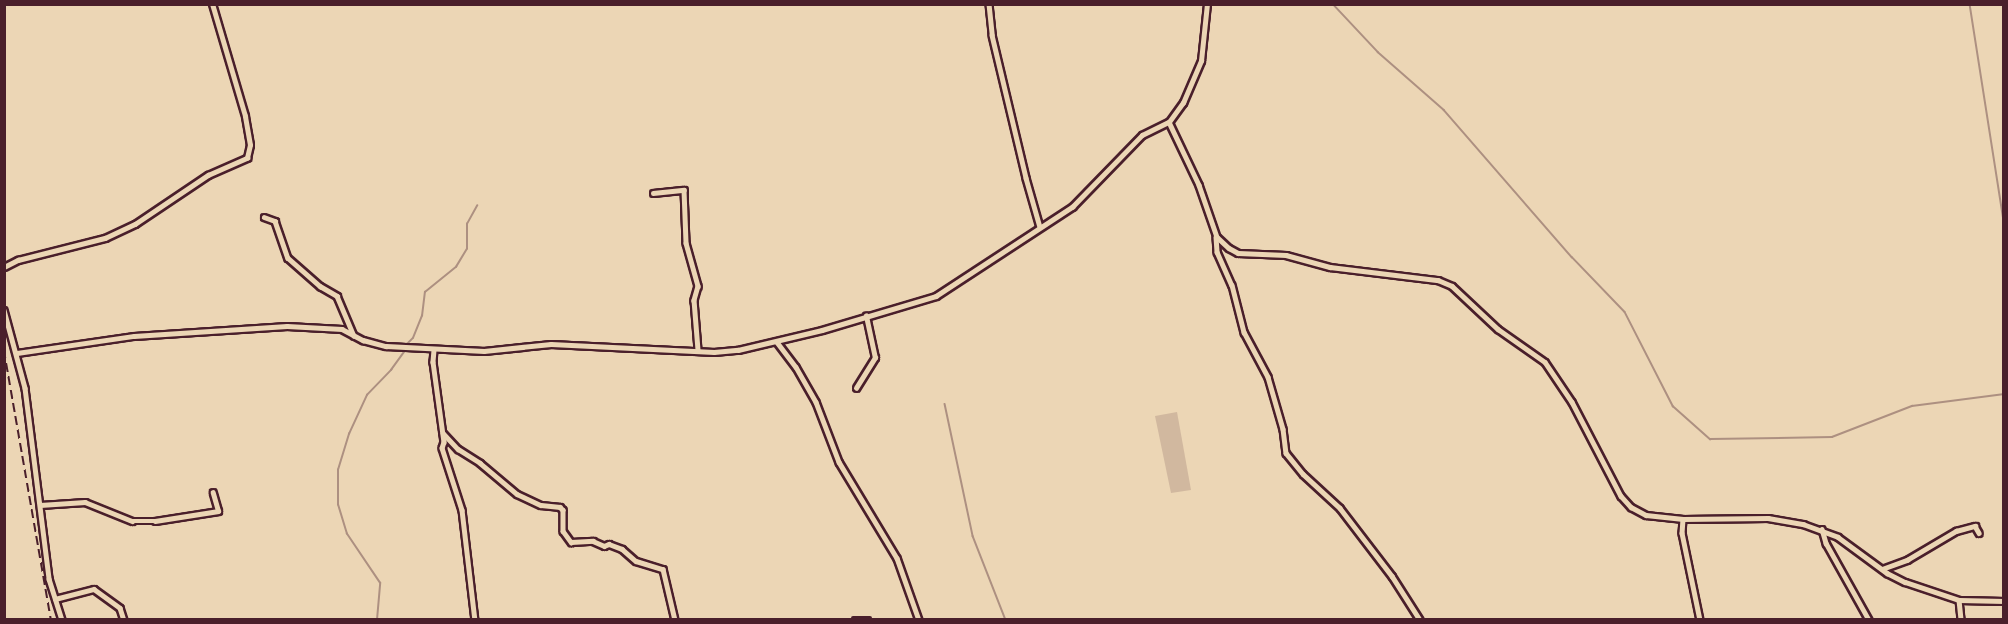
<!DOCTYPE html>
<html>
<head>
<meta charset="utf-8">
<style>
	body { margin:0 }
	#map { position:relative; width:2008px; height:624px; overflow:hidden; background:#ecd6b5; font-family:Delius,sans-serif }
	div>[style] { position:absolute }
	.green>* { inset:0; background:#d1b89f }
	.stream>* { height:1.5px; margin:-0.75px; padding:0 0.75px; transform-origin:0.75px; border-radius:0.75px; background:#ad9081 }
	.roads { filter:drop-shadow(2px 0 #4a1f2b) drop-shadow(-2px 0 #4a1f2b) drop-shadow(0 2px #4a1f2b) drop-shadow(0 -2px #4a1f2b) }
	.minor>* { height:4.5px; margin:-2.25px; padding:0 2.25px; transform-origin:2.25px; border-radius:2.25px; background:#ecd6b5 }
	.rail>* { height:1.5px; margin-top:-0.75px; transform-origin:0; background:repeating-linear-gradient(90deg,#4a1f2b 0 9px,transparent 0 13.5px) }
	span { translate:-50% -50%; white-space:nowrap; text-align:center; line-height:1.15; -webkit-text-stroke:6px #ecd6b5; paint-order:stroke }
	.frame { position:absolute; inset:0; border:6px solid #4a1f2b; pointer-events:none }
</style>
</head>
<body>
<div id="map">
	<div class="green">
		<div style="clip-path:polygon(1177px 412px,1191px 490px,1171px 493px,1155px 416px)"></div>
	</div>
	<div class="stream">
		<div style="left:1333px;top:4px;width:66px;rotate:46.8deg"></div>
		<div style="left:1378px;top:52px;width:88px;rotate:41.3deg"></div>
		<div style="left:1444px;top:110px;width:195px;rotate:49deg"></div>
		<div style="left:1572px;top:257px;width:76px;rotate:46.1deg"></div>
		<div style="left:1625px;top:312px;width:106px;rotate:62.9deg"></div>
		<div style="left:1673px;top:406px;width:50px;rotate:41.7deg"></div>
		<div style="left:1710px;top:439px;width:122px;rotate:-0.9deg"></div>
		<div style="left:1832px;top:437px;width:86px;rotate:-21.2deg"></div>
		<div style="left:1912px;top:406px;width:93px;rotate:-7.4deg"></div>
		<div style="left:1970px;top:4px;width:219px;rotate:81.1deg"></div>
		<div style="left:407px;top:344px;width:8px;rotate:-45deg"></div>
		<div style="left:413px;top:338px;width:24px;rotate:-68deg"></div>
		<div style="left:422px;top:316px;width:24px;rotate:-83deg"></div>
		<div style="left:425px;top:292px;width:40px;rotate:-39deg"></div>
		<div style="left:456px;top:267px;width:21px;rotate:-59deg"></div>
		<div style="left:467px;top:249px;width:25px;rotate:-90deg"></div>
		<div style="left:467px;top:224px;width:21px;rotate:-61deg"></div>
		<div style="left:945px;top:404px;width:135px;rotate:78deg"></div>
		<div style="left:973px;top:536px;width:90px;rotate:68.6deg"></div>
		<div style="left:377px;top:620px;width:37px;rotate:-85deg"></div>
		<div style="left:380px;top:583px;width:59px;rotate:-124deg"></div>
		<div style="left:347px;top:534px;width:30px;rotate:-107deg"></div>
		<div style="left:338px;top:505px;width:35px;rotate:-90deg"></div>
		<div style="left:338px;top:470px;width:38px;rotate:-73deg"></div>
		<div style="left:349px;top:434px;width:43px;rotate:-65.2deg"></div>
		<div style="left:367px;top:395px;width:35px;rotate:-46deg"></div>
		<div style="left:391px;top:370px;width:26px;rotate:-54deg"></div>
	</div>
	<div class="roads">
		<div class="minor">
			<div style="left:989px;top:4px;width:31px;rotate:84deg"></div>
			<div style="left:992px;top:35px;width:147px;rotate:76.6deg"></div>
			<div style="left:1026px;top:178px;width:51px;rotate:74.1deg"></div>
			<div style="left:1169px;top:122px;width:70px;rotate:64.5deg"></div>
			<div style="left:1199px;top:185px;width:55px;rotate:70.9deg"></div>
			<div style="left:1217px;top:237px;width:16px;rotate:43deg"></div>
			<div style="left:1229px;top:248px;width:10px;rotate:29deg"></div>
			<div style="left:1238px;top:253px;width:48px;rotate:2.4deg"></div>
			<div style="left:1286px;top:255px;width:46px;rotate:15.3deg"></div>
			<div style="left:1330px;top:267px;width:109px;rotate:6.9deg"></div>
			<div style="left:1438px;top:280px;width:15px;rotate:23deg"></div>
			<div style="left:1452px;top:286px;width:63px;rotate:43.1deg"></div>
			<div style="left:1498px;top:329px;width:57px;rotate:35.1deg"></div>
			<div style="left:1545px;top:362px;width:48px;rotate:56deg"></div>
			<div style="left:1572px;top:402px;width:106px;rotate:62.5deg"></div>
			<div style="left:1621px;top:496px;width:15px;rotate:48deg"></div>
			<div style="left:1631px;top:507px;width:17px;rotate:28deg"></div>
			<div style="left:1646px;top:515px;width:37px;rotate:6deg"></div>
			<div style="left:1683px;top:519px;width:85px;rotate:-0.7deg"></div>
			<div style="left:1768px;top:518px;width:36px;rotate:10deg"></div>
			<div style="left:1803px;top:524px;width:37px;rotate:20deg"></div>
			<div style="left:1838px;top:537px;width:61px;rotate:36.3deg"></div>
			<div style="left:1887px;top:573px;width:20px;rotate:27deg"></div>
			<div style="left:1905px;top:582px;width:57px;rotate:18.4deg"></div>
			<div style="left:1959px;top:600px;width:45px;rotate:1.3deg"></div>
			<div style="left:653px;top:193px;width:31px;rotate:-6deg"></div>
			<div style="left:684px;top:190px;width:53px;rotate:87.8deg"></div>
			<div style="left:686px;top:243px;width:45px;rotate:74.4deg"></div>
			<div style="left:698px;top:286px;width:15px;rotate:106deg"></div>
			<div style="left:694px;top:300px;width:50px;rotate:85.4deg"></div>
			<div style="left:264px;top:217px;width:12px;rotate:20deg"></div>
			<div style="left:275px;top:221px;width:39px;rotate:71deg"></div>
			<div style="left:288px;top:258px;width:43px;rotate:41.2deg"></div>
			<div style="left:320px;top:286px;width:20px;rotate:30deg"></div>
			<div style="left:337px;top:296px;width:43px;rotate:67deg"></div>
			<div style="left:1216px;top:237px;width:15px;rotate:86deg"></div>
			<div style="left:1217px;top:252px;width:36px;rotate:66deg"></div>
			<div style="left:1232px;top:285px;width:49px;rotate:75.7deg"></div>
			<div style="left:1244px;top:332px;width:51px;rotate:61.9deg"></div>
			<div style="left:1268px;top:377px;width:54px;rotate:73.9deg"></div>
			<div style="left:1283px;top:429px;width:24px;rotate:83deg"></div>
			<div style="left:1286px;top:453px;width:27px;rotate:51deg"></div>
			<div style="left:1303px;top:474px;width:50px;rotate:42.6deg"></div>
			<div style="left:1340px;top:508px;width:86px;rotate:52.6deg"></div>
			<div style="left:1392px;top:576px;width:52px;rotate:57.5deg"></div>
			<div style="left:4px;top:267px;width:16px;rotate:-27deg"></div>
			<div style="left:18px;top:260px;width:90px;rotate:-14.2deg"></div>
			<div style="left:105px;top:238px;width:33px;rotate:-25deg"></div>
			<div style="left:135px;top:224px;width:88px;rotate:-33.9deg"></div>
			<div style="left:208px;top:175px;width:43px;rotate:-23.6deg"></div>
			<div style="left:247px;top:158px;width:13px;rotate:-77deg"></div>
			<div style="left:250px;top:145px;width:29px;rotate:-100deg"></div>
			<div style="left:245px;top:116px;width:117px;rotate:-106.4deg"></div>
			<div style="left:4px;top:310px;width:81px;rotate:74.9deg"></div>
			<div style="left:25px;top:388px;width:193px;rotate:82.8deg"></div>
			<div style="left:49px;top:579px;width:43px;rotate:72.4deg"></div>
			<div style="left:777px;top:342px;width:31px;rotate:53deg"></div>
			<div style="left:796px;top:367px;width:40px;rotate:60.3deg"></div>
			<div style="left:816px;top:402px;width:64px;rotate:69deg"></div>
			<div style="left:839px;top:462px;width:112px;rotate:58.9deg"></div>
			<div style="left:897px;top:558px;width:66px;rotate:70.5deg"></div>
			<div style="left:434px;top:350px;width:12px;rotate:95deg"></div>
			<div style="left:433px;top:362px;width:81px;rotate:82.2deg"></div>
			<div style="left:444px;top:442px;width:6px;rotate:108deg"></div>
			<div style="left:442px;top:448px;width:65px;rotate:72.1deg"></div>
			<div style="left:462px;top:510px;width:111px;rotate:83.3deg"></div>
			<div style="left:17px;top:353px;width:118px;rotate:-8.3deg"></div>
			<div style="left:134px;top:336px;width:153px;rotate:-3.7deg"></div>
			<div style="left:287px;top:326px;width:55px;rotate:3.1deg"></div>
			<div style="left:342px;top:329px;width:24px;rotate:28deg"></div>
			<div style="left:363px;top:340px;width:24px;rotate:15deg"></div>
			<div style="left:386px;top:346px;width:98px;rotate:2.9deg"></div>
			<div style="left:484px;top:351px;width:67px;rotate:-6deg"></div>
			<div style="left:551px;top:344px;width:163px;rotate:2.8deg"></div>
			<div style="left:714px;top:352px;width:24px;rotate:-5deg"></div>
			<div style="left:738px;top:350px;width:86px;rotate:-13.4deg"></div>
			<div style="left:822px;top:330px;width:119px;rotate:-16.6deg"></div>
			<div style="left:936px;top:296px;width:163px;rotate:-33.2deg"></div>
			<div style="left:1072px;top:207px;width:100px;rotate:-45.8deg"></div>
			<div style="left:1142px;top:135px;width:30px;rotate:-26deg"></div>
			<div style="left:1169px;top:122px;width:24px;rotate:-54deg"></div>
			<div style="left:1183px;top:103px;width:46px;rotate:-66.8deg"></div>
			<div style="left:1201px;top:61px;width:57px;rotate:-84deg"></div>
			<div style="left:856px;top:388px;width:36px;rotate:-58deg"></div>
			<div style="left:875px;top:358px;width:43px;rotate:-102.1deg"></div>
			<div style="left:443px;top:433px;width:22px;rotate:47deg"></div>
			<div style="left:458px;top:449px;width:26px;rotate:32deg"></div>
			<div style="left:480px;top:463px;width:48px;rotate:40deg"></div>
			<div style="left:517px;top:494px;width:26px;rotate:25deg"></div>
			<div style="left:541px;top:505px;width:19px;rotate:6deg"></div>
			<div style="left:560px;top:507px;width:4px;rotate:45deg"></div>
			<div style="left:563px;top:510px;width:21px;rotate:90deg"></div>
			<div style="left:563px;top:531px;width:14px;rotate:54deg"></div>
			<div style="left:571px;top:542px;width:22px;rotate:-3deg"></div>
			<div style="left:593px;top:541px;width:12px;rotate:24deg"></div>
			<div style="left:604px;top:546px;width:5px;rotate:-22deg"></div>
			<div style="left:609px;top:544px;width:14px;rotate:21deg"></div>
			<div style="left:622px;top:549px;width:18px;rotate:41deg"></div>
			<div style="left:636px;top:561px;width:28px;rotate:17deg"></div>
			<div style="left:663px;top:569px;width:52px;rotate:76.8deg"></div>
			<div style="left:40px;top:505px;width:45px;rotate:-3.8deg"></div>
			<div style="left:85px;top:502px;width:51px;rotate:22deg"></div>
			<div style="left:132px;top:521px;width:23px"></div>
			<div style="left:155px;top:521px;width:64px;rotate:-9deg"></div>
			<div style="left:218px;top:511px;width:19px;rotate:-106deg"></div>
			<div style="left:1683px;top:519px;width:14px;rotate:94deg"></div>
			<div style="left:1682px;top:533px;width:89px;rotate:78.3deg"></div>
			<div style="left:1822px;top:529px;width:15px;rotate:74deg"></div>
			<div style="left:1826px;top:543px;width:88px;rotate:60.8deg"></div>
			<div style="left:1882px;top:569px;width:27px;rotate:-20deg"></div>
			<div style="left:1907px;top:560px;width:57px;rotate:-30.6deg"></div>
			<div style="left:1956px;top:531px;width:20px;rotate:-15deg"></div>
			<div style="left:1975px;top:526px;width:8px;rotate:60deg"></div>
			<div style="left:55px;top:599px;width:40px;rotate:-14.4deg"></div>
			<div style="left:94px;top:589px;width:32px;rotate:36deg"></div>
			<div style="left:120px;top:608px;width:13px;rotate:72deg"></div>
			<div style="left:1959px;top:600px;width:20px;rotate:84deg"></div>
			<div style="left:855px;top:620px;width:13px"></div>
		</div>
	</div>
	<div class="rail">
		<div style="left:4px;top:350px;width:274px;rotate:80.1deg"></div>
	</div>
	<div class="frame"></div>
</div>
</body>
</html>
